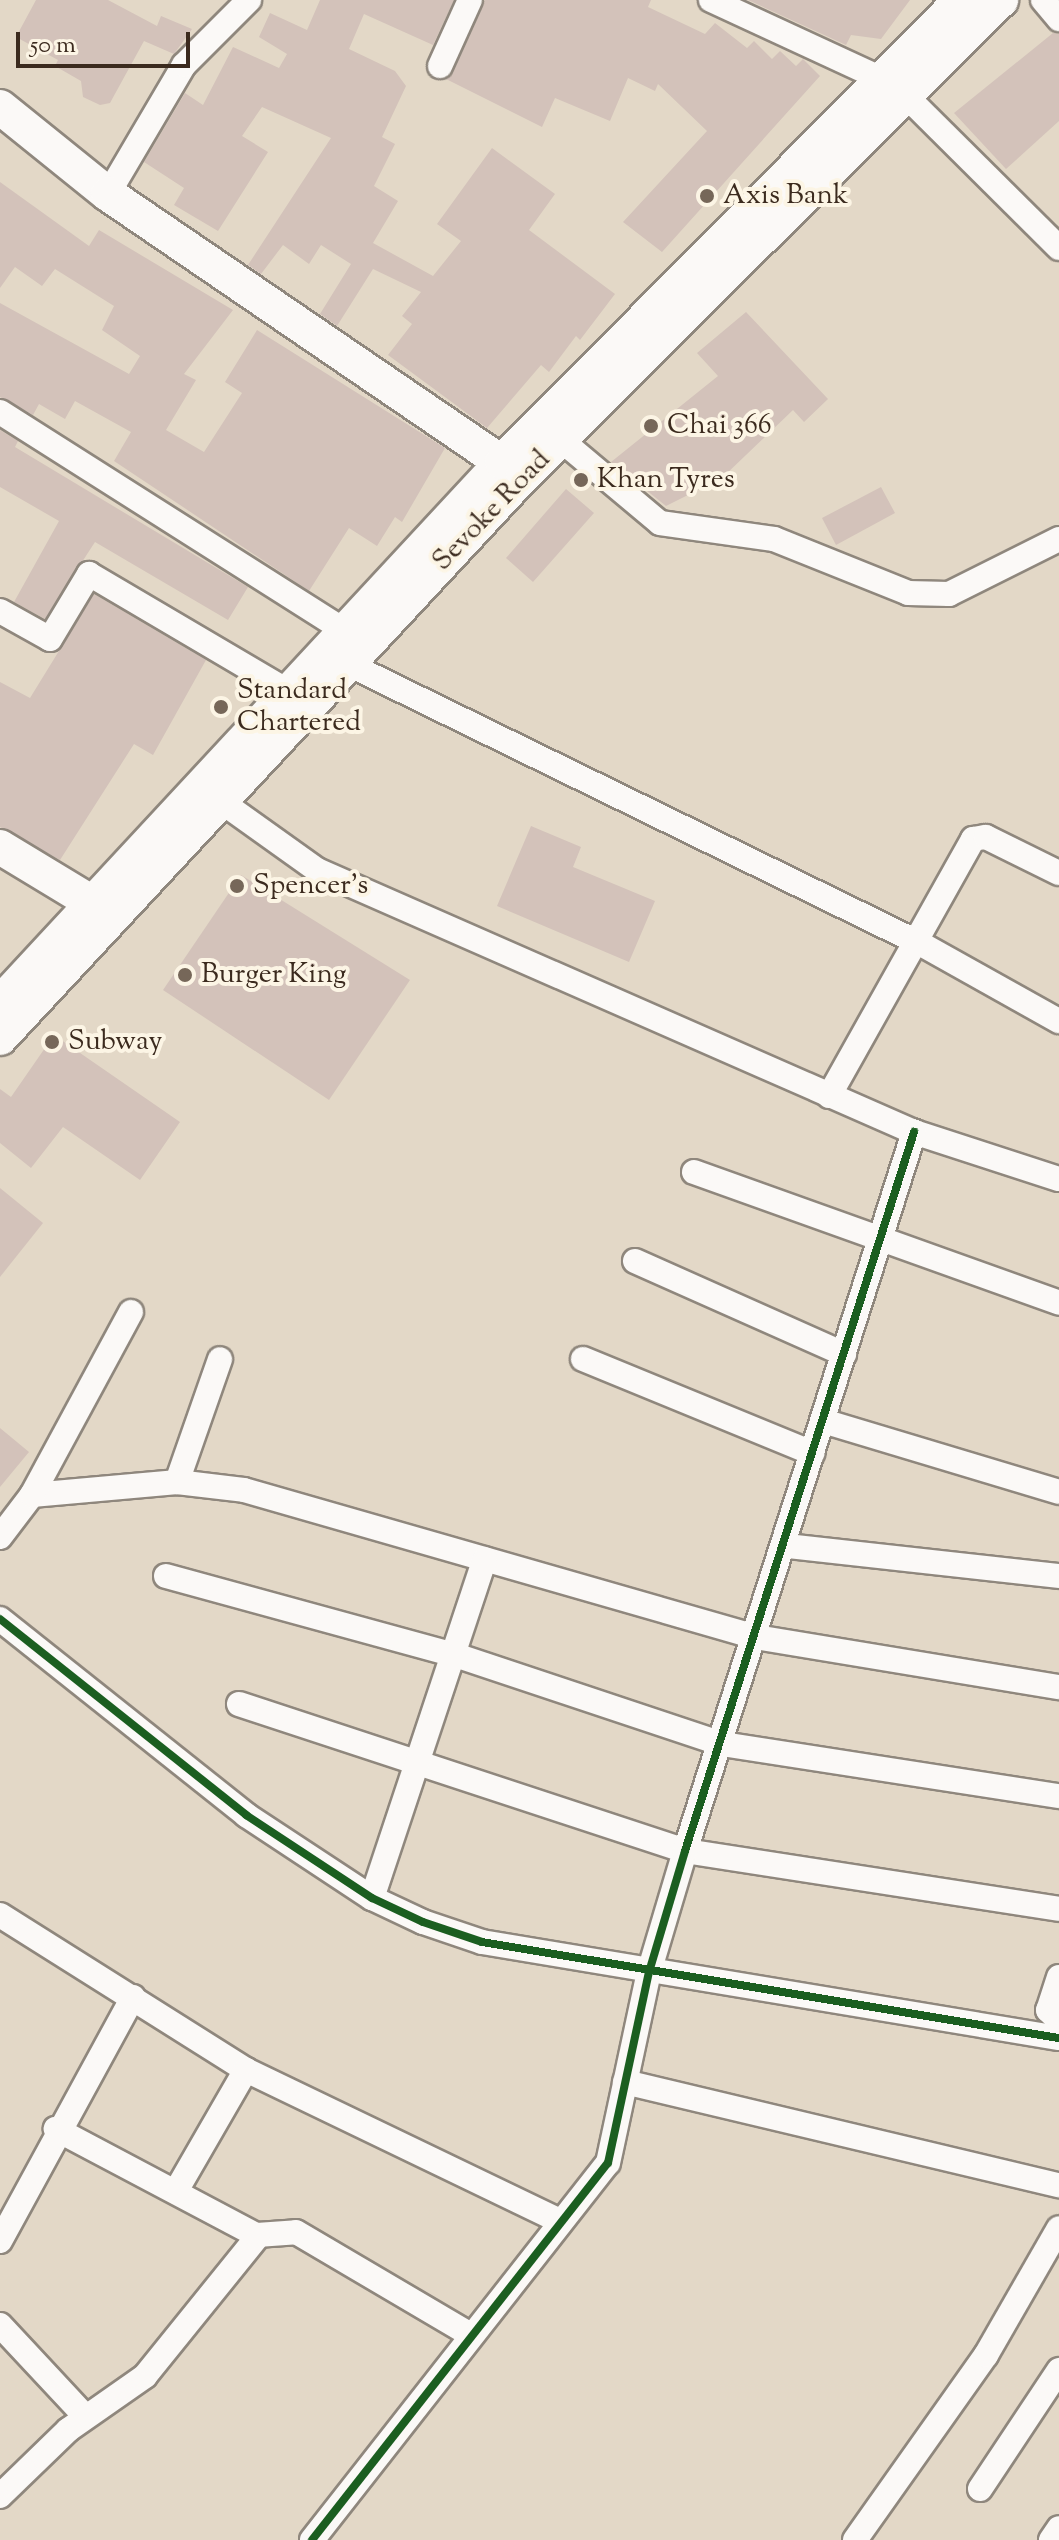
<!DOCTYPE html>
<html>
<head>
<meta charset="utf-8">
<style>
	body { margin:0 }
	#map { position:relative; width:1059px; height:2540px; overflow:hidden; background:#e3d8c7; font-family:"Sorts Mill Goudy",serif }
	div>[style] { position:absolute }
	.building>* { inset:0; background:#d3c2ba }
	.roads { filter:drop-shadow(2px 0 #8f877d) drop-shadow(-2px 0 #8f877d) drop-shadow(0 2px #8f877d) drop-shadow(0 -2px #8f877d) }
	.street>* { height:24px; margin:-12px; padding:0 12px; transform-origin:12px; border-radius:12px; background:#fbf9f7 }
	.secondary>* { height:34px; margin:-17px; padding:0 17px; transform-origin:17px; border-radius:17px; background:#fbf9f7 }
	.cycleway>* { height:8px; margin:-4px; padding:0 4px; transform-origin:4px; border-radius:4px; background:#1b5e20 }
	.dots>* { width:22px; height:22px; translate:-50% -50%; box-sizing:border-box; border:4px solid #fcf5e5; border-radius:50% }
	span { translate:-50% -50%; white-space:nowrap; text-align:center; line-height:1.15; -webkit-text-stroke:8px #fcf5e5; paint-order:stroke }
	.poi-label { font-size:28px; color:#3b2a1e }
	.left { translate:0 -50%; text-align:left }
	.street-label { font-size:28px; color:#3b2a1e }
	.scale { position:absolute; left:16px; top:32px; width:174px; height:36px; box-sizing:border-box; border:4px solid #3b2a1e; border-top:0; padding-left:10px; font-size:24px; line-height:28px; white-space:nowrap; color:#3b2a1e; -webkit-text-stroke:6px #fcf5e5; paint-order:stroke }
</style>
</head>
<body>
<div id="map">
	<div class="building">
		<div style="clip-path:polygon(36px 0,108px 0,157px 26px,161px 16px,192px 29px,174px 54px,144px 41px,110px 103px,100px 105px,83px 97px,81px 81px,55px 66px,58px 60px,16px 37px)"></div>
		<div style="clip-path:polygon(320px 0,454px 0,433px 45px,364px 14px,349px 49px,395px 71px,406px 86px,382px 137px,395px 144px,374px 186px,398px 201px,373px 243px,433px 276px,461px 241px,437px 224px,492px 148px,555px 194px,529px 230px,615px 294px,580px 340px,576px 336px,549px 372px,541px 365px,487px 428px,388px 355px,412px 324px,402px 316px,421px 292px,373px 269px,337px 326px,320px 314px,351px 264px,321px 245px,309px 264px,283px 245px,261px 274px,248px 265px,331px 138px,262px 107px,242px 136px,268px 152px,218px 231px,174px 205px,184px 188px,144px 162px,185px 93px,203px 105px,233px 47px,279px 68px,287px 54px,259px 37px,270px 13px,307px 30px)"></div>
		<div style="clip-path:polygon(485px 0,651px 0,648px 7px,705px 34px,715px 23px,747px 48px,754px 41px,772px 59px,780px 51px,796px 66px,803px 59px,820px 76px,662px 252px,623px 222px,707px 131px,658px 84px,655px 91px,628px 78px,610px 121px,555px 98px,542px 127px,446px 79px)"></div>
		<div style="clip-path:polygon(748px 0,910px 0,881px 39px,851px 35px,846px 45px)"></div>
		<div style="clip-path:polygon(1053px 33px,1059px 34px,1059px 121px,1006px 169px,954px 113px)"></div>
		<div style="clip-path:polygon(0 182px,89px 246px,99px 230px,233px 310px,184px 374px,196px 380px,166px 430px,204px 452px,242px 393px,225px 382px,257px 330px,445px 448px,402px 522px,395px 517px,377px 546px,349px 528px,309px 591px,114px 461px,131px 432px,75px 401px,65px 419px,39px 404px,33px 415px,0 397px,0 303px,129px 374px,140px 356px,102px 330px,114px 306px,55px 269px,42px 286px,15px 267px,0 288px)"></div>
		<div style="clip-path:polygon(746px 312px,828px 399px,804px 422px,793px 410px,722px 478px,666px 506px,611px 462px,718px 376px,697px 353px)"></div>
		<div style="clip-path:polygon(0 430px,18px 441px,15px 447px,248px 587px,228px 620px,95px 542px,45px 619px,14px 602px,59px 521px,0 487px)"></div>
		<div style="clip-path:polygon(881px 487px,895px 513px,836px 545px,822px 518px)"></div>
		<div style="clip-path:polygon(566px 489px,594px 513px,533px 582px,506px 558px)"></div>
		<div style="clip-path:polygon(94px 594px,206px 660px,153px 755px,134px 744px,60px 860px,0 827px,0 682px,30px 698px)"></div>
		<div style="clip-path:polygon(531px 826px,581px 847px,573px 867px,655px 901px,629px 962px,497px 906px)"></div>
		<div style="clip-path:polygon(241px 875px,410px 980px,329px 1100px,163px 990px)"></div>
		<div style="clip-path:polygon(54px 1035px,180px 1122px,140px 1180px,63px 1127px,31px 1168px,0 1143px,0 1089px,11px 1097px)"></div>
		<div style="clip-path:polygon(0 1188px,43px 1223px,0 1277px)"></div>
		<div style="clip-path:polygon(0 1428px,29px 1452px,0 1487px)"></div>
	</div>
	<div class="roads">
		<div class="street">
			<div style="left:711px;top:0;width:188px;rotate:24.8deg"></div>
			<div style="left:1043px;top:0;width:25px;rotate:50deg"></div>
			<div style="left:440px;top:66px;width:72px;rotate:-65.6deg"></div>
			<div style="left:905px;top:95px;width:217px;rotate:44.8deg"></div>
			<div style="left:108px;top:194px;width:150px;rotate:-59.5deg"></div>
			<div style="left:184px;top:65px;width:92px;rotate:-45deg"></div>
			<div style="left:0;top:412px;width:409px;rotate:32.4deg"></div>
			<div style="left:561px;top:440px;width:129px;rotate:40deg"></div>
			<div style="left:660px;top:523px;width:115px;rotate:8deg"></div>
			<div style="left:774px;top:539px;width:144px;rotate:21.9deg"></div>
			<div style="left:908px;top:593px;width:41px;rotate:1.4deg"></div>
			<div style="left:949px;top:594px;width:123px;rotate:-26.6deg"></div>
			<div style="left:0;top:611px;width:57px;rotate:29.2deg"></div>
			<div style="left:50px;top:639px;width:76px;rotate:-59deg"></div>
			<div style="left:89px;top:574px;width:229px;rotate:30.5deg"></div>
			<div style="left:346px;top:663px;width:640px;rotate:26.04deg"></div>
			<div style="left:921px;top:944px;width:158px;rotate:29.2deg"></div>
			<div style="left:219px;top:800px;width:120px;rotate:35.5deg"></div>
			<div style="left:317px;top:870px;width:652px;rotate:23.69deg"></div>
			<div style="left:914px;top:1132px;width:152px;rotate:18deg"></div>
			<div style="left:829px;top:1096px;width:295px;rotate:-60.7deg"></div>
			<div style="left:973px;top:839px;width:13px;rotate:-9deg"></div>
			<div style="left:986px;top:837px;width:81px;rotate:26.3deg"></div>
			<div style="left:694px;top:1172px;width:388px;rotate:19.7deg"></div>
			<div style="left:635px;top:1261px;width:229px;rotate:24deg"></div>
			<div style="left:583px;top:1359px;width:248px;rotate:22.3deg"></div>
			<div style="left:823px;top:1421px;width:246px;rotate:16.7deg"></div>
			<div style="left:177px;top:1482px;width:130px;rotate:-70.7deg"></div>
			<div style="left:32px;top:1495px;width:146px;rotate:-5.1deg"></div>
			<div style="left:177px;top:1482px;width:67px;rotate:6.8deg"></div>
			<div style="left:244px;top:1490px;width:533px;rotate:16.02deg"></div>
			<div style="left:756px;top:1637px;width:307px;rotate:9.4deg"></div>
			<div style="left:0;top:1537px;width:53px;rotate:-52.7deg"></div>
			<div style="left:32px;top:1495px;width:208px;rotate:-61.6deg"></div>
			<div style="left:787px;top:1546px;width:274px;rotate:6.3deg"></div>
			<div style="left:166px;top:1576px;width:303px;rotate:15.3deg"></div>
			<div style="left:458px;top:1656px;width:278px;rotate:18.4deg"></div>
			<div style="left:722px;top:1744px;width:341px;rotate:8.8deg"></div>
			<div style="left:0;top:1619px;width:315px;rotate:38.5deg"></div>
			<div style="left:246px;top:1815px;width:151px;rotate:33.4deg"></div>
			<div style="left:372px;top:1898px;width:56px;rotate:25.2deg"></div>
			<div style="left:423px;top:1922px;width:62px;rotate:18.7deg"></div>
			<div style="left:482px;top:1942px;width:585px;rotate:9.45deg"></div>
			<div style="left:239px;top:1704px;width:470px;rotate:18.2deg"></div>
			<div style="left:685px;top:1851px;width:378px;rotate:8.8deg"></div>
			<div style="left:372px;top:1898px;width:357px;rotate:-71.6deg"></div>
			<div style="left:0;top:1915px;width:291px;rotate:32.2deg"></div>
			<div style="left:246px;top:2070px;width:348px;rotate:25.7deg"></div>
			<div style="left:1059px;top:1977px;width:35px;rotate:108deg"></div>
			<div style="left:1048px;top:2010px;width:16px;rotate:45deg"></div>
			<div style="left:625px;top:2082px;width:446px;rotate:13.4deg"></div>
			<div style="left:176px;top:2191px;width:140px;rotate:-60deg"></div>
			<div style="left:257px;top:2235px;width:39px;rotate:-4deg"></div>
			<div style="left:296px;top:2232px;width:203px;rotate:30.5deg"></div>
			<div style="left:0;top:2241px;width:278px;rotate:-61.4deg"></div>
			<div style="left:0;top:2325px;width:125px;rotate:47deg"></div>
			<div style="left:980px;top:2489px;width:143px;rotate:-56.4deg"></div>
			<div style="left:0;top:2496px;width:95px;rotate:-44.1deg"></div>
			<div style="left:68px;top:2430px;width:94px;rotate:-35deg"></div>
			<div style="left:145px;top:2376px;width:180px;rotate:-51.1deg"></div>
			<div style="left:258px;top:2236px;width:229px;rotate:-152.1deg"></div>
			<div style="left:312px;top:2540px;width:479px;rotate:-51.9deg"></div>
			<div style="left:608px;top:2163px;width:195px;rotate:-77.9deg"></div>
			<div style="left:649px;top:1972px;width:126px;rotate:-73.4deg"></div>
			<div style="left:685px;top:1851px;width:755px;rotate:-72.33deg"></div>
			<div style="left:855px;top:2540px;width:227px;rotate:-54.7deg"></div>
			<div style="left:986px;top:2355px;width:146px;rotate:-60.1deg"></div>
			<div style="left:1051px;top:2540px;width:14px;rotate:-56deg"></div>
		</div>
		<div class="secondary">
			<div style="left:0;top:107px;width:139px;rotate:38.9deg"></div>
			<div style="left:108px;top:194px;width:497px;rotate:34.3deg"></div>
			<div style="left:0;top:847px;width:127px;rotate:31.2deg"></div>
			<div style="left:0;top:1003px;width:738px;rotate:-47.14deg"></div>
			<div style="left:502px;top:462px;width:651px;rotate:-45.19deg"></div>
			<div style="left:0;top:1038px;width:768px;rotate:-47.06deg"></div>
			<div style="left:523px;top:476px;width:675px;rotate:-44.88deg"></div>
		</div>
	</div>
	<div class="cycleway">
		<div style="left:0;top:1619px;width:315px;rotate:38.5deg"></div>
		<div style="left:246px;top:1815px;width:151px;rotate:33.4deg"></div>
		<div style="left:372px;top:1898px;width:56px;rotate:25.2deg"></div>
		<div style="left:423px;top:1922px;width:62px;rotate:18.7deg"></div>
		<div style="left:482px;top:1942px;width:585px;rotate:9.45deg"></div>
		<div style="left:312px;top:2540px;width:479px;rotate:-51.9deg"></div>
		<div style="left:608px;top:2163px;width:195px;rotate:-77.9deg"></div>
		<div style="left:649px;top:1972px;width:126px;rotate:-73.4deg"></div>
		<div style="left:685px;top:1851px;width:755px;rotate:-72.33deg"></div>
	</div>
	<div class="dots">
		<div style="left:707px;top:196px;background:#766759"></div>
		<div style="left:651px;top:426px;background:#766759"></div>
		<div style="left:581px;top:480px;background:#766759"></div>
		<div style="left:221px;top:707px;background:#766759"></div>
		<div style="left:237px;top:886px;background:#766759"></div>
		<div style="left:185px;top:975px;background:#766759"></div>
		<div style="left:52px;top:1042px;background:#766759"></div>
	</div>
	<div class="poi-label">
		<span class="left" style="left:723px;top:196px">Axis Bank</span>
		<span class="left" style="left:667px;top:426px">Chai 366</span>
		<span class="left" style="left:597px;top:480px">Khan Tyres</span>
		<span class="left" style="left:237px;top:707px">Standard<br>Chartered</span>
		<span class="left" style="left:253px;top:886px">Spencer's</span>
		<span class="left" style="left:201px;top:975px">Burger King</span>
		<span class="left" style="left:68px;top:1042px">Subway</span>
	</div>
	<div class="street-label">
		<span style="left:492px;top:511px;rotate:-46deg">Sevoke Road</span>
	</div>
	<div class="scale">50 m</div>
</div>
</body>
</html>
